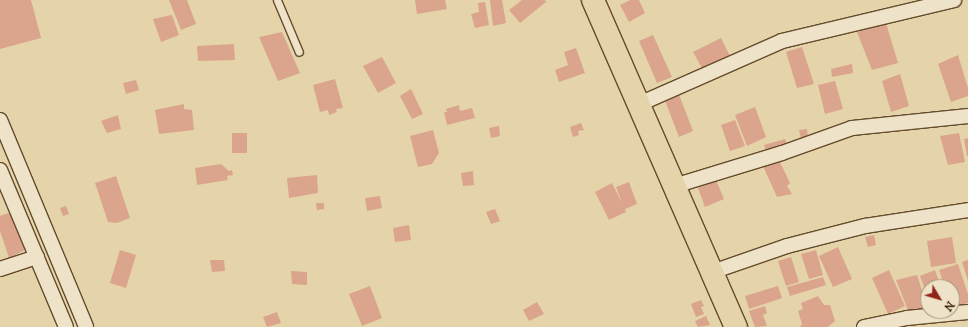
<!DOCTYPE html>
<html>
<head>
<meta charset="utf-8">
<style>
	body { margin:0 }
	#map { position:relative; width:968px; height:327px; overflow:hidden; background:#e5d4aa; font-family:"IM FELL DW Pica",serif }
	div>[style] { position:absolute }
	.building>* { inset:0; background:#daa58c }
	.roads { filter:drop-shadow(1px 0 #654b2b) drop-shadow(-1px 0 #654b2b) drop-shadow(0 1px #654b2b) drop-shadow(0 -1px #654b2b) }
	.lane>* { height:7px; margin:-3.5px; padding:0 3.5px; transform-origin:3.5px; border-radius:3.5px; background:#eee3c8 }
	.street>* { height:14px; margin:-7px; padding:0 7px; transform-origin:7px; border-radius:7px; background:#eee3c8 }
	.highway>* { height:22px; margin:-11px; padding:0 11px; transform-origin:11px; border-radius:11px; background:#e5d4aa }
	span { translate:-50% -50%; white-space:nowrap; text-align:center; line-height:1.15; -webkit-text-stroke:3px #eee3c8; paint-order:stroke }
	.north { position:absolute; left:920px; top:279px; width:40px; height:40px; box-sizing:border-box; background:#eee3c8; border:1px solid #a69478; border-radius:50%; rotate:128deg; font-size:11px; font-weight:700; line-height:16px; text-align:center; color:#3a1d01 }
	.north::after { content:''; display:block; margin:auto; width:14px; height:18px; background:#8f2418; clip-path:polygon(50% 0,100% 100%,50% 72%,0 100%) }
</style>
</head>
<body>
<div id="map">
	<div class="building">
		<div style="clip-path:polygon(0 0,31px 0,41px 38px,0 49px)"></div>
		<div style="clip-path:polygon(169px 0,187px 0,196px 24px,181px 30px)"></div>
		<div style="clip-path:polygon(415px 0,445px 0,447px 9px,417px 14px)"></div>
		<div style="clip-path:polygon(490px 0,502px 0,506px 23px,493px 26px)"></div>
		<div style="clip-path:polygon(522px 0,545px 0,546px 2px,520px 23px,509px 10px)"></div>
		<div style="clip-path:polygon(630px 0,639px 0,645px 13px,629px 22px,620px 5px)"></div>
		<div style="clip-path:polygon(485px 2px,489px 25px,475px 28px,471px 14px,479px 12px,478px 3px)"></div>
		<div style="clip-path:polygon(172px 15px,179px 35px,161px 42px,153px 19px)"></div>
		<div style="clip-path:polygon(886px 23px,898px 63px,872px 70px,857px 32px)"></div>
		<div style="clip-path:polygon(282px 32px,300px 73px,278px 81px,259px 37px)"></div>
		<div style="clip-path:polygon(653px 35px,672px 77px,657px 83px,639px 41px)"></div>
		<div style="clip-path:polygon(721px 38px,730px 56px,703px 70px,693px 52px)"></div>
		<div style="clip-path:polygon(234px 44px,235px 60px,198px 61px,197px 46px)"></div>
		<div style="clip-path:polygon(802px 47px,814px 84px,797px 88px,786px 52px)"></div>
		<div style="clip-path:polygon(576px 48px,585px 73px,559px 82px,555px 70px,568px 65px,564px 52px)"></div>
		<div style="clip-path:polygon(958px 55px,968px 88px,968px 96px,951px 102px,938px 64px)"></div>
		<div style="clip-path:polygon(382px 57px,396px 83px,378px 93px,363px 66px)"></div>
		<div style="clip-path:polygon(852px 64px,853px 73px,832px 77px,831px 69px)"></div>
		<div style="clip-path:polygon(900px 74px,909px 106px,891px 112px,882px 81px)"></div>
		<div style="clip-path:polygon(335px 79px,343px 108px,336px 109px,337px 112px,329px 115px,328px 110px,320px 112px,313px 85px)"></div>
		<div style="clip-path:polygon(136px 80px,139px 90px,126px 94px,123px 83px)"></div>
		<div style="clip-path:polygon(835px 81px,843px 109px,825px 114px,818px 85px)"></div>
		<div style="clip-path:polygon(411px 89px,423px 114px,412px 119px,400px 96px)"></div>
		<div style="clip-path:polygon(678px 92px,693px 131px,679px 137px,664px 98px)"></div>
		<div style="clip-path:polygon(184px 104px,184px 109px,192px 110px,194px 130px,159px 134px,155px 110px)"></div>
		<div style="clip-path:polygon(459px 105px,460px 111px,472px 108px,475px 118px,447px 125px,444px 112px,447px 112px,446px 109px)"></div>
		<div style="clip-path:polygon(755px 107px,766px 137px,747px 146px,735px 115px)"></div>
		<div style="clip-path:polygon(118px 115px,121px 129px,107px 133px,101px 121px)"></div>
		<div style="clip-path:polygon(735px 120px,745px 146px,730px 151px,721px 125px)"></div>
		<div style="clip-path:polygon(581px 123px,584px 130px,578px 131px,579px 135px,573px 137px,570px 127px)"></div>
		<div style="clip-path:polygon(499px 126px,500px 136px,491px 138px,489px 128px)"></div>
		<div style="clip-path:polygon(807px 129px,808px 137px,801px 138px,799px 130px)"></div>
		<div style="clip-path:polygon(433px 130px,439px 153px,432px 164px,418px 167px,410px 136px)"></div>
		<div style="clip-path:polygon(232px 133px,247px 133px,247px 153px,232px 153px)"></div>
		<div style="clip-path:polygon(959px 133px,965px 162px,948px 165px,940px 136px)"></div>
		<div style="clip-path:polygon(968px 138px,968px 156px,967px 156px,964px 139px)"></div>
		<div style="clip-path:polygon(785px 139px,789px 149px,768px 155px,764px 145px)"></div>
		<div style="clip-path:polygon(780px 162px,790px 183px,787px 186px,792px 194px,777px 197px,763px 166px)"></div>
		<div style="clip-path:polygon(221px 164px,229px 171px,232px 170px,233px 175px,227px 176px,228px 180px,197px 185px,195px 168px)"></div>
		<div style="clip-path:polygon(473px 171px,474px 185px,463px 186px,461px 173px)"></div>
		<div style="clip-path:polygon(317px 175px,318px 193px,289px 198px,287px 178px)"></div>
		<div style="clip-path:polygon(116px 176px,130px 218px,117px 223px,108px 222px,95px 183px)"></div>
		<div style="clip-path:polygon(716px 180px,724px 199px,705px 207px,698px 188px)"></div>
		<div style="clip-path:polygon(629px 182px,637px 204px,625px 209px,626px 212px,609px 220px,595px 192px,612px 183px,622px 203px,616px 187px)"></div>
		<div style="clip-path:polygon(380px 196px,382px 208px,367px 211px,365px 198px)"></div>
		<div style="clip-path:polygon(316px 203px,324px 203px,324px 209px,317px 210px)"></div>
		<div style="clip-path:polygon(66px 206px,69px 214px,63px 216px,60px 208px)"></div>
		<div style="clip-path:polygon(495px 209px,500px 221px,491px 224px,486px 212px)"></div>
		<div style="clip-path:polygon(11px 212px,25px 250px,9px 258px,0 231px,0 216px)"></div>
		<div style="clip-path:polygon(409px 225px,411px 240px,395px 242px,393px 228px)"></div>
		<div style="clip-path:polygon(874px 235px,876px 245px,868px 247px,865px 237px)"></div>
		<div style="clip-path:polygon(952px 237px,956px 263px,931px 267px,927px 241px)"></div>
		<div style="clip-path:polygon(838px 247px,852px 279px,833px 287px,819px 256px)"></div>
		<div style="clip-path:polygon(120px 250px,136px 255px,126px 288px,110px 283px)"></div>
		<div style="clip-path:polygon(816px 250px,823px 275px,809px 279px,801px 254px)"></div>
		<div style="clip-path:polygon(791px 257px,799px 282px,786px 286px,778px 261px)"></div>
		<div style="clip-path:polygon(210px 260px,224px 260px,225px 271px,212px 272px)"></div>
		<div style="clip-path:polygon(968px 260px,968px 281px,962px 262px)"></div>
		<div style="clip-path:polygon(958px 264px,968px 294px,968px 303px,952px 308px,952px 287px,945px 287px,939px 270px)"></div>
		<div style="clip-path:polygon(889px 270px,905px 306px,888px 314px,872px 278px)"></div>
		<div style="clip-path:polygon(935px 270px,941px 287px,928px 287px,928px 298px,920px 276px)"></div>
		<div style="clip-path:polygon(291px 271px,307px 272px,307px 285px,292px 284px)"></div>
		<div style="clip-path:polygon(917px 275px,928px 309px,910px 315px,896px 280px)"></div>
		<div style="clip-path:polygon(823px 277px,826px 285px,790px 296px,787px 287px)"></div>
		<div style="clip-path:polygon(370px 286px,382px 318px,362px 326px,349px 294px)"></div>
		<div style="clip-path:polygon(778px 286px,782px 298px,749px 309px,745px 296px)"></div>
		<div style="clip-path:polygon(818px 296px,824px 305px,830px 305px,835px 321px,828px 327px,800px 327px,802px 324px,798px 311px,803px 309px,801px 303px)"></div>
		<div style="clip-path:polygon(701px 300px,704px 306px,701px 307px,704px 314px,696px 317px,691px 304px)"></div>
		<div style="clip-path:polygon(537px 302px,544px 314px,529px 321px,523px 310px)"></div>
		<div style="clip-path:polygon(765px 306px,767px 313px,763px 315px,767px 326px,755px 327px,749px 311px)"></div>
		<div style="clip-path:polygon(277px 312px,281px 323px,267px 327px,263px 317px)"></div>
		<div style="clip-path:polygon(706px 316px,710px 325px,698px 327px,695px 321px)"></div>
	</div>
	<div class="roads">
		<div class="lane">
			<div style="left:277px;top:0;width:56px;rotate:67.1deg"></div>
		</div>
		<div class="street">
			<div style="left:637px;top:105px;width:158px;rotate:-23.8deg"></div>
			<div style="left:782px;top:41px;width:177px;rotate:-13.4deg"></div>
			<div style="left:0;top:120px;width:224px;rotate:67.4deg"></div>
			<div style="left:0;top:170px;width:170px;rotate:67.2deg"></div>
			<div style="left:674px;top:186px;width:113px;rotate:-17deg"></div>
			<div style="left:782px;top:153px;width:74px;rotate:-19.7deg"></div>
			<div style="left:852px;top:128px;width:117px;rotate:-5.9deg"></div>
			<div style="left:0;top:269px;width:39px;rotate:-18deg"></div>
			<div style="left:712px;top:272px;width:79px;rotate:-19.1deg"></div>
			<div style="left:787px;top:246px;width:81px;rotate:-14.4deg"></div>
			<div style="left:865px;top:226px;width:104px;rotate:-8.8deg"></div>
			<div style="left:864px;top:327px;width:44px;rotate:-11.8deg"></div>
			<div style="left:907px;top:318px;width:61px;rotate:-5.6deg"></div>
		</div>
		<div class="highway">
			<div style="left:593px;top:0;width:357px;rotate:66.4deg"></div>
		</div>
	</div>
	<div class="north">N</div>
</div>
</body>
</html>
